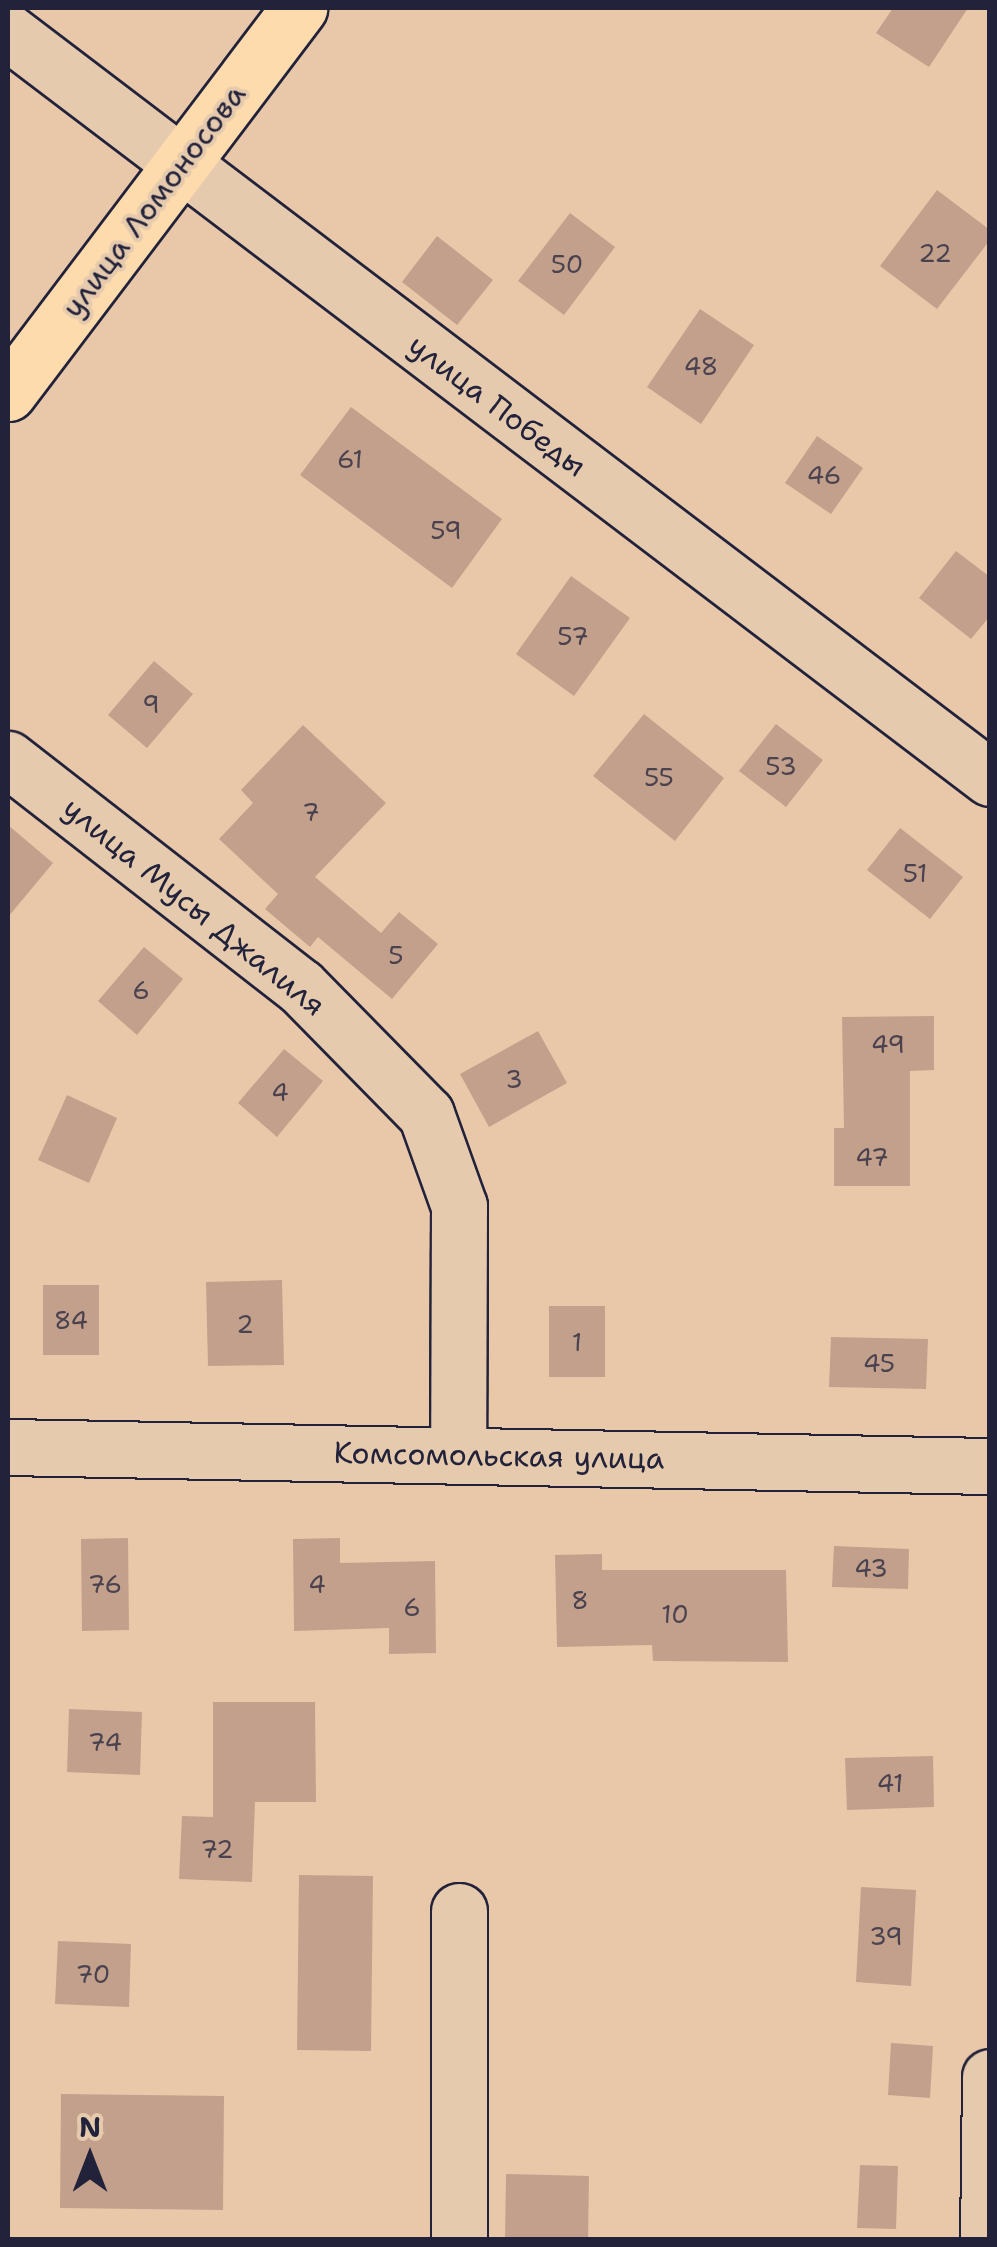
<!DOCTYPE html>
<html>
<head>
<meta charset="utf-8">
<style>
	body { margin:0 }
	#map { position:relative; width:997px; height:2247px; overflow:hidden; background:#e9c8a9; font-family:"Shantell Sans",sans-serif }
	div>[style] { position:absolute }
	.building>* { inset:0; background:#c3a08b }
	.roads { filter:drop-shadow(2px 0 #22223b) drop-shadow(-2px 0 #22223b) drop-shadow(0 2px #22223b) drop-shadow(0 -2px #22223b) }
	.minor>* { height:55px; margin:-27.5px; padding:0 27.5px; transform-origin:27.5px; border-radius:27.5px; background:#e6caad }
	.major>* { height:55px; margin:-27.5px; padding:0 27.5px; transform-origin:27.5px; border-radius:27.5px; background:#fedbac }
	span { translate:-50% -50%; white-space:nowrap; text-align:center; line-height:1.15; -webkit-text-stroke:8px #e6caad; paint-order:stroke }
	.number-label { font-size:25px; color:#4a424f }
	.number-label span { -webkit-text-stroke-width:0 }
	.street-label { font-size:30px; color:#22223b }
	.frame { position:absolute; inset:0; border:10px solid #22223b; pointer-events:none }
	.north { position:absolute; left:40px; top:2107px; width:100px; height:100px; -webkit-text-stroke:8px #e6caad; paint-order:stroke; rotate:0deg; font-size:28px; font-weight:700; line-height:40px; text-align:center; color:#22223b }
	.north::after { content:''; display:block; margin:auto; width:35px; height:45px; background:#22223b; clip-path:polygon(50% 0,100% 100%,50% 72%,0 100%) }
</style>
</head>
<body>
<div id="map">
	<div class="building">
		<div style="clip-path:polygon(893px 8px,968px 8px,929px 67px,876px 33px)"></div>
		<div style="clip-path:polygon(937px 190px,990px 230px,990px 240px,937px 309px,880px 266px)"></div>
		<div style="clip-path:polygon(570px 213px,615px 247px,564px 315px,518px 281px)"></div>
		<div style="clip-path:polygon(437px 236px,493px 280px,457px 325px,402px 282px)"></div>
		<div style="clip-path:polygon(700px 309px,754px 345px,701px 424px,647px 387px)"></div>
		<div style="clip-path:polygon(351px 407px,502px 519px,452px 588px,300px 475px)"></div>
		<div style="clip-path:polygon(817px 436px,863px 468px,831px 514px,785px 483px)"></div>
		<div style="clip-path:polygon(956px 551px,990px 577px,990px 616px,971px 639px,919px 598px)"></div>
		<div style="clip-path:polygon(571px 576px,630px 618px,574px 696px,516px 654px)"></div>
		<div style="clip-path:polygon(154px 661px,193px 694px,147px 748px,108px 715px)"></div>
		<div style="clip-path:polygon(644px 714px,724px 778px,675px 841px,593px 776px)"></div>
		<div style="clip-path:polygon(776px 724px,823px 760px,786px 807px,739px 771px)"></div>
		<div style="clip-path:polygon(303px 725px,386px 803px,315px 877px,381px 933px,399px 912px,438px 944px,392px 999px,318px 937px,310px 947px,265px 909px,278px 894px,219px 839px,253px 803px,241px 790px)"></div>
		<div style="clip-path:polygon(8px 825px,53px 863px,8px 917px)"></div>
		<div style="clip-path:polygon(900px 828px,963px 877px,930px 919px,867px 870px)"></div>
		<div style="clip-path:polygon(144px 947px,183px 979px,137px 1035px,98px 1001px)"></div>
		<div style="clip-path:polygon(934px 1016px,934px 1070px,910px 1071px,910px 1186px,834px 1186px,834px 1128px,844px 1128px,842px 1017px)"></div>
		<div style="clip-path:polygon(538px 1031px,567px 1083px,489px 1127px,460px 1074px)"></div>
		<div style="clip-path:polygon(284px 1049px,323px 1081px,277px 1137px,238px 1103px)"></div>
		<div style="clip-path:polygon(67px 1095px,117px 1118px,89px 1183px,38px 1160px)"></div>
		<div style="clip-path:polygon(282px 1280px,284px 1365px,208px 1366px,206px 1282px)"></div>
		<div style="clip-path:polygon(43px 1285px,99px 1285px,99px 1355px,43px 1355px)"></div>
		<div style="clip-path:polygon(549px 1306px,605px 1306px,605px 1377px,549px 1377px)"></div>
		<div style="clip-path:polygon(831px 1337px,928px 1339px,926px 1389px,829px 1387px)"></div>
		<div style="clip-path:polygon(128px 1538px,129px 1630px,82px 1631px,81px 1539px)"></div>
		<div style="clip-path:polygon(340px 1538px,340px 1563px,435px 1561px,436px 1653px,389px 1654px,389px 1628px,294px 1631px,293px 1539px)"></div>
		<div style="clip-path:polygon(834px 1546px,909px 1549px,908px 1589px,832px 1587px)"></div>
		<div style="clip-path:polygon(602px 1554px,602px 1570px,786px 1570px,788px 1662px,653px 1661px,652px 1645px,557px 1647px,555px 1555px)"></div>
		<div style="clip-path:polygon(213px 1702px,315px 1702px,316px 1802px,255px 1802px,252px 1882px,179px 1879px,182px 1816px,213px 1817px)"></div>
		<div style="clip-path:polygon(69px 1709px,142px 1712px,140px 1775px,67px 1772px)"></div>
		<div style="clip-path:polygon(933px 1756px,934px 1807px,847px 1810px,845px 1758px)"></div>
		<div style="clip-path:polygon(299px 1875px,373px 1876px,371px 2051px,297px 2050px)"></div>
		<div style="clip-path:polygon(861px 1887px,916px 1890px,911px 1986px,856px 1982px)"></div>
		<div style="clip-path:polygon(58px 1941px,131px 1944px,129px 2007px,55px 2004px)"></div>
		<div style="clip-path:polygon(891px 2043px,933px 2046px,930px 2098px,888px 2095px)"></div>
		<div style="clip-path:polygon(61px 2094px,224px 2096px,223px 2210px,60px 2208px)"></div>
		<div style="clip-path:polygon(860px 2165px,898px 2166px,896px 2229px,857px 2228px)"></div>
		<div style="clip-path:polygon(506px 2174px,589px 2176px,588px 2240px,505px 2240px)"></div>
	</div>
	<div class="roads">
		<div class="minor">
			<div style="left:8px;top:32px;width:1233px;rotate:37.22deg"></div>
			<div style="left:8px;top:759px;width:370px;rotate:37.9deg"></div>
			<div style="left:300px;top:986px;width:180px;rotate:45.5deg"></div>
			<div style="left:426px;top:1114px;width:98px;rotate:70.3deg"></div>
			<div style="left:459px;top:1206px;width:249px;rotate:90.2deg"></div>
			<div style="left:8px;top:1447px;width:982px;rotate:1.11deg"></div>
			<div style="left:459px;top:1911px;width:329px;rotate:90deg"></div>
			<div style="left:988px;top:2240px;width:163px;rotate:-89.3deg"></div>
		</div>
		<div class="major">
			<div style="left:8px;top:393px;width:483px;rotate:-52.9deg"></div>
		</div>
	</div>
	<div class="number-label">
		<span style="left:935px;top:253px">22</span>
		<span style="left:567px;top:264px">50</span>
		<span style="left:701px;top:366px">48</span>
		<span style="left:350px;top:459px">61</span>
		<span style="left:824px;top:475px">46</span>
		<span style="left:446px;top:530px">59</span>
		<span style="left:573px;top:636px">57</span>
		<span style="left:151px;top:704px">9</span>
		<span style="left:781px;top:766px">53</span>
		<span style="left:659px;top:777px">55</span>
		<span style="left:311px;top:812px">7</span>
		<span style="left:915px;top:873px">51</span>
		<span style="left:396px;top:955px">5</span>
		<span style="left:141px;top:990px">6</span>
		<span style="left:888px;top:1044px">49</span>
		<span style="left:514px;top:1079px">3</span>
		<span style="left:280px;top:1092px">4</span>
		<span style="left:872px;top:1157px">47</span>
		<span style="left:71px;top:1320px">84</span>
		<span style="left:245px;top:1324px">2</span>
		<span style="left:577px;top:1342px">1</span>
		<span style="left:879px;top:1363px">45</span>
		<span style="left:871px;top:1568px">43</span>
		<span style="left:105px;top:1584px">76</span>
		<span style="left:317px;top:1584px">4</span>
		<span style="left:580px;top:1600px">8</span>
		<span style="left:412px;top:1607px">6</span>
		<span style="left:675px;top:1614px">10</span>
		<span style="left:105px;top:1742px">74</span>
		<span style="left:890px;top:1783px">41</span>
		<span style="left:217px;top:1849px">72</span>
		<span style="left:886px;top:1936px">39</span>
		<span style="left:93px;top:1974px">70</span>
	</div>
	<div class="street-label">
		<span style="left:154px;top:201px;rotate:-53deg">улица Ломоносова</span>
		<span style="left:497px;top:406px;rotate:37deg">улица Победы</span>
		<span style="left:194px;top:907px;rotate:39deg">улица Мусы Джалиля</span>
		<span style="left:499px;top:1456px;rotate:1deg">Комсомольская улица</span>
	</div>
	<div class="frame"></div>
	<div class="north">N</div>
</div>
</body>
</html>
